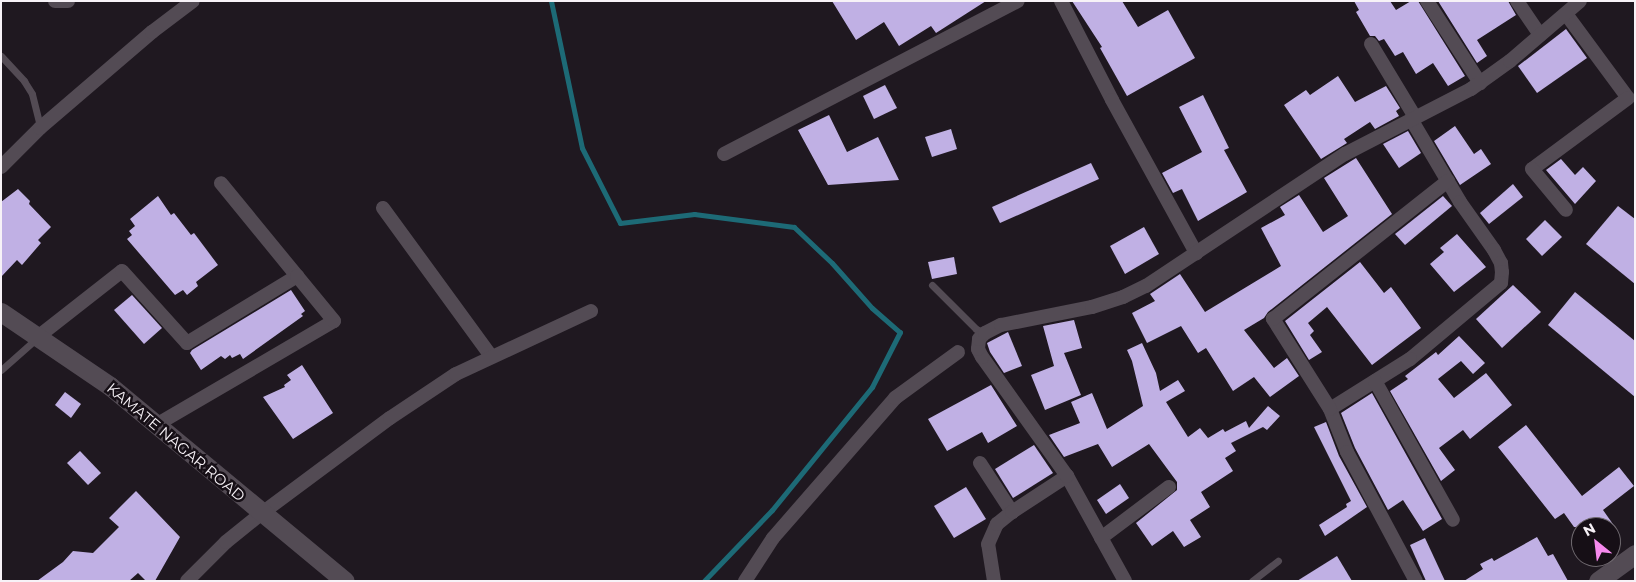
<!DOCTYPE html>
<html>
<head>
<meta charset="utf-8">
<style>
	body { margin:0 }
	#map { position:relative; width:1636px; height:582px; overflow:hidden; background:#1f1820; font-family:Montserrat,sans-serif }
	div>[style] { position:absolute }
	.stream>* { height:5px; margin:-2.5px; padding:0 2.5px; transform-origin:2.5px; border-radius:2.5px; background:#1d6a76 }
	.building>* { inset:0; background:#c0b0e4 }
	.lane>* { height:7px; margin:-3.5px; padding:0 3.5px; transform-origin:3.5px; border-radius:3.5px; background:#534b54 }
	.street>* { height:14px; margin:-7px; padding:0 7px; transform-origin:7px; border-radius:7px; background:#534b54 }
	.secondary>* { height:19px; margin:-9.5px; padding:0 9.5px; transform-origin:9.5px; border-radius:9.5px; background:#534b54 }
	span { translate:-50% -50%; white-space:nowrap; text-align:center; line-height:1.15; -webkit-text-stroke:5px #160f16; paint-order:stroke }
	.street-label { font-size:15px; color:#f7f2f7 }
	.frame { position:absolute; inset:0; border:2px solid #f7f2f7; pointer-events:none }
	.north { position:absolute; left:1571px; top:517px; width:50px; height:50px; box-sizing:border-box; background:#160f16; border:1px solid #706a70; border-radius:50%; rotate:331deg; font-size:14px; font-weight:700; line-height:20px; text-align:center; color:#f7f2f7 }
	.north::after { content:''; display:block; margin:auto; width:18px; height:22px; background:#f689ed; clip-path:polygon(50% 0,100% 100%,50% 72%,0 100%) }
</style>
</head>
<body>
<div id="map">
	<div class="stream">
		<div style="left:551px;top:1px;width:150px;rotate:78.1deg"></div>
		<div style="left:582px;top:148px;width:84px;rotate:63.1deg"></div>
		<div style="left:620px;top:223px;width:75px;rotate:-6.9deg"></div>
		<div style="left:694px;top:214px;width:101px;rotate:7.4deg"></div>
		<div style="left:794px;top:227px;width:52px;rotate:43.5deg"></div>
		<div style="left:832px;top:263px;width:60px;rotate:48.4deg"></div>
		<div style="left:872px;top:308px;width:37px;rotate:41deg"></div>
		<div style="left:900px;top:332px;width:62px;rotate:117deg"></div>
		<div style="left:872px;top:387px;width:159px;rotate:129.1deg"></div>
		<div style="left:772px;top:510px;width:98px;rotate:133.8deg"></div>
	</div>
	<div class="building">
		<div style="clip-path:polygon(832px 1px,986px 1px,936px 33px,931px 26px,899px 46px,884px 22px,856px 40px)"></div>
		<div style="clip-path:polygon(1072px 1px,1122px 1px,1138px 27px,1168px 10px,1195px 58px,1127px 96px,1100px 48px,1102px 47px)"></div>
		<div style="clip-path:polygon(1354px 1px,1390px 1px,1396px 10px,1411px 1px,1418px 1px,1465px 76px,1448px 86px,1433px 63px,1416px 74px,1403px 52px,1395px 56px,1384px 39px,1379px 41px,1375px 36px,1370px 36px,1356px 12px,1359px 10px)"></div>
		<div style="clip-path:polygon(1438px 1px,1508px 1px,1516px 15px,1477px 40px,1487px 56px,1477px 63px)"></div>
		<div style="clip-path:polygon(1566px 29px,1587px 58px,1537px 93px,1518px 66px)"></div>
		<div style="clip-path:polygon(1338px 76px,1355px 102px,1386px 86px,1400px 108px,1396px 111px,1399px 116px,1375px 129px,1370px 122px,1344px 139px,1347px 143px,1321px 159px,1284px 105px,1306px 90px,1310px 95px)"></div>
		<div style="clip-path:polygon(885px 85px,897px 108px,874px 119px,863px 96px)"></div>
		<div style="clip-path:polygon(1203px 95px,1229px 148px,1224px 150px,1247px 192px,1198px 221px,1182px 189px,1173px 193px,1162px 173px,1202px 152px,1179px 107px)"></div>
		<div style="clip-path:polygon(829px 115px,847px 152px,878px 137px,899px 180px,828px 185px,798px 130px)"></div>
		<div style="clip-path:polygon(1455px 126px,1474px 154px,1481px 149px,1491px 164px,1460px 185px,1434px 141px)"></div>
		<div style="clip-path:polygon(951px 129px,957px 149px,932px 157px,925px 137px)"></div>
		<div style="clip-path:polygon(1408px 131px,1421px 153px,1399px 168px,1383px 144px)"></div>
		<div style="clip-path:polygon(1356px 158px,1392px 214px,1268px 312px,1264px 318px,1244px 330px,1274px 368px,1287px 358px,1299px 376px,1270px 397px,1254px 377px,1233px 391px,1206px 348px,1198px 353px,1181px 326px,1147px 343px,1132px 313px,1155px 301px,1150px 294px,1180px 274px,1205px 312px,1281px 266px,1261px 228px,1285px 215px,1280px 207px,1299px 195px,1323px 232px,1345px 218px,1348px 216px,1324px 178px)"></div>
		<div style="clip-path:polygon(1561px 159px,1575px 175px,1583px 167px,1596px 181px,1575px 204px,1546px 170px)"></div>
		<div style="clip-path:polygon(1091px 163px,1099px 179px,1000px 223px,992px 207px)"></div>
		<div style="clip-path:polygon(1513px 184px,1523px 197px,1489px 224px,1480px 213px)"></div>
		<div style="clip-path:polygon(18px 189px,30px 201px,29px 204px,51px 227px,38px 240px,41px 243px,22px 265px,17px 260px,1px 277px,1px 202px)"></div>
		<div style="clip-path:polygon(158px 196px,171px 215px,174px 213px,191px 235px,194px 233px,218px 265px,196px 282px,198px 286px,187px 295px,183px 290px,175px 295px,127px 239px,132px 235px,129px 231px,135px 226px,130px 219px)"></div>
		<div style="clip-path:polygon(1443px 196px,1452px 206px,1405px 245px,1395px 234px)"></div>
		<div style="clip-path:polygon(1618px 206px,1635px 219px,1635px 284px,1586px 244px)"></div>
		<div style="clip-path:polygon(1545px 220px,1562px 237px,1542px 256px,1526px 239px)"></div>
		<div style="clip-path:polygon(1144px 227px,1159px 254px,1125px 274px,1110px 246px)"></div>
		<div style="clip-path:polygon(1457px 234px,1486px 267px,1454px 292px,1430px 264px,1444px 252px,1440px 248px)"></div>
		<div style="clip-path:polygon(954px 257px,957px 274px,932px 279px,928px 262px)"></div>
		<div style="clip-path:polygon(1360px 262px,1384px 293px,1391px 287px,1421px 328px,1372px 365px,1327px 307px,1308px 323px,1314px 331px,1310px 335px,1322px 352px,1309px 360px,1285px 321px)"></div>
		<div style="clip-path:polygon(1513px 285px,1541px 312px,1502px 348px,1476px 319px)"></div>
		<div style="clip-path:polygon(291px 290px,305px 311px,301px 314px,303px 316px,243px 359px,240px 354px,232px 358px,230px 355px,225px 359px,221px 356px,201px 370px,190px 353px,192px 350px)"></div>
		<div style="clip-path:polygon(1575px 292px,1635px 341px,1635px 397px,1548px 325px)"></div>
		<div style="clip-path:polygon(132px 295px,162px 328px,144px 344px,114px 310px)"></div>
		<div style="clip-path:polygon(1074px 320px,1082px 348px,1064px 353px,1081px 395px,1045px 410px,1031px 375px,1054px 366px,1043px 326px)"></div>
		<div style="clip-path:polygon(1008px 332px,1022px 366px,1004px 373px,990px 352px,987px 343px)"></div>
		<div style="clip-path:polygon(1459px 336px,1485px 363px,1473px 374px,1461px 361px,1438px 379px,1454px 398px,1486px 373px,1512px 405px,1470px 439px,1463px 430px,1439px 448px,1455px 470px,1441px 481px,1390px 391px,1408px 379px,1405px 376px,1436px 352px,1438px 355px)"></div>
		<div style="clip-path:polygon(1142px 343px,1156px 373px,1160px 391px,1178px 380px,1185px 391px,1166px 402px,1188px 437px,1200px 428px,1208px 438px,1223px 429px,1225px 432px,1246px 421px,1249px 428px,1268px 406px,1280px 416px,1267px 430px,1263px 427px,1231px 443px,1236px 451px,1225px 458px,1233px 471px,1201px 492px,1210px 507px,1190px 520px,1201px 537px,1184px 547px,1173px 531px,1152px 546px,1136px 523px,1177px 490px,1177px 482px,1149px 444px,1112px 467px,1098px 444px,1064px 457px,1049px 435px,1080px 423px,1071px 402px,1092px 393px,1107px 429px,1143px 406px,1132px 361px,1127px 350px)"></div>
		<div style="clip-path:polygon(302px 365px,333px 413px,293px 439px,263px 397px,285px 387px,284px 385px,291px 380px,287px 375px)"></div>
		<div style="clip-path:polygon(991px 385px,1017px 426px,988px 443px,982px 432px,947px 451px,928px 419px)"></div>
		<div style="clip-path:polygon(65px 392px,81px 404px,71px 418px,55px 405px)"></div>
		<div style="clip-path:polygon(1372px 393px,1442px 519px,1423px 531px,1403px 500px,1388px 510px,1355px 448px,1341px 413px)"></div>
		<div style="clip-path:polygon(1326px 422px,1339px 456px,1367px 507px,1325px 536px,1319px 525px,1347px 507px,1346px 504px,1351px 501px,1314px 427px)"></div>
		<div style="clip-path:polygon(1526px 425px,1582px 496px,1619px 467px,1634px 486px,1603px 510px,1615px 527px,1574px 527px,1564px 513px,1555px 519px,1498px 447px)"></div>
		<div style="clip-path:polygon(1034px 445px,1053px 473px,1013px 498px,995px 469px)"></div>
		<div style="clip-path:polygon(80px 451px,101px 473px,88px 485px,67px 463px)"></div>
		<div style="clip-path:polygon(1120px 484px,1129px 498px,1106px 514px,1097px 500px)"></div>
		<div style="clip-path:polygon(966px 487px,986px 519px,954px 538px,934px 506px)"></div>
		<div style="clip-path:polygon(136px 491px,180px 537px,155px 581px,146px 581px,138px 573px,129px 581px,37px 581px,63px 562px,73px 551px,93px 553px,119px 527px,109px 518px)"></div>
		<div style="clip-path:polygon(1537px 537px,1548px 556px,1553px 554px,1568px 581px,1464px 581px,1483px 569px,1480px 564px,1492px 558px,1494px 561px)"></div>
		<div style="clip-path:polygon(1425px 538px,1445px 581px,1426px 581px,1410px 545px)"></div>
		<div style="clip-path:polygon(1337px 556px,1352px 581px,1297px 581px)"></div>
	</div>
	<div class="lane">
		<div style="left:1px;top:56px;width:34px;rotate:47deg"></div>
		<div style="left:24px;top:81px;width:15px;rotate:58deg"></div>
		<div style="left:32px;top:94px;width:34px;rotate:76deg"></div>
		<div style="left:932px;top:285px;width:62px;rotate:45deg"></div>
		<div style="left:976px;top:329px;width:10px;rotate:24deg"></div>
		<div style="left:1px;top:370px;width:48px;rotate:-41.6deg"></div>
		<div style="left:1252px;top:581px;width:33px;rotate:-38deg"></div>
	</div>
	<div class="street">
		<div style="left:55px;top:1px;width:13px"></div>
		<div style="left:1061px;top:1px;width:111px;rotate:62.7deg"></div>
		<div style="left:1112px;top:100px;width:175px;rotate:61.2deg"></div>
		<div style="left:1427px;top:1px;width:98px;rotate:57.1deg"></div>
		<div style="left:1517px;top:1px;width:41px;rotate:55.9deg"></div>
		<div style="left:1566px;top:14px;width:104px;rotate:53.6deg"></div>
		<div style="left:1628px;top:98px;width:119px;rotate:143.5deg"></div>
		<div style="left:1532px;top:169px;width:53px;rotate:50.3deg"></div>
		<div style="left:1371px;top:44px;width:85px;rotate:58.9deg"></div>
		<div style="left:1411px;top:119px;width:96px;rotate:59.4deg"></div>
		<div style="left:1460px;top:202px;width:59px;rotate:54.7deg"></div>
		<div style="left:1494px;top:250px;width:15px;rotate:62deg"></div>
		<div style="left:1501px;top:263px;width:9px;rotate:84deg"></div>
		<div style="left:1502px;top:272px;width:11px;rotate:95deg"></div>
		<div style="left:1501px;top:283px;width:119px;rotate:140.1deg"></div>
		<div style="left:1410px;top:359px;width:94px;rotate:148deg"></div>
		<div style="left:1330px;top:409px;width:46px;rotate:68.4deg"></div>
		<div style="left:1347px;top:452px;width:146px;rotate:61.9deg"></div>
		<div style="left:724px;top:154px;width:331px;rotate:-27.5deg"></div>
		<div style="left:1px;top:167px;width:55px;rotate:-45deg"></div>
		<div style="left:40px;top:128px;width:148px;rotate:-40.6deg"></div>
		<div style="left:152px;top:32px;width:51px;rotate:-37.1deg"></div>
		<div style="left:383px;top:208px;width:183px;rotate:53.9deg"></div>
		<div style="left:39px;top:336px;width:105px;rotate:-38.1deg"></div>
		<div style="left:122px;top:271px;width:97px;rotate:47.9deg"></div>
		<div style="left:187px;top:343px;width:129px;rotate:-31.3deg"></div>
		<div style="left:297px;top:276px;width:120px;rotate:-129.3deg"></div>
		<div style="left:1375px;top:381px;width:159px;rotate:60.7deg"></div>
		<div style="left:1330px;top:409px;width:107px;rotate:-122.3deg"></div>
		<div style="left:1273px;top:319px;width:223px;rotate:-38.3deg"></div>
		<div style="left:156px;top:425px;width:206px;rotate:-30.3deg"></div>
		<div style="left:334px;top:321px;width:58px;rotate:-129.4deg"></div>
		<div style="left:980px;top:463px;width:59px;rotate:56.9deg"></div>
		<div style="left:1101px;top:538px;width:85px;rotate:-36.9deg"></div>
		<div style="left:187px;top:581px;width:55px;rotate:-45deg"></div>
		<div style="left:226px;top:542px;width:46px;rotate:-38.9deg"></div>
		<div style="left:262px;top:513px;width:159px;rotate:-36.6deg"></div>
		<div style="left:390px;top:418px;width:79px;rotate:-33.7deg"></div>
		<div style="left:456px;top:374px;width:149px;rotate:-25deg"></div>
		<div style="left:745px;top:581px;width:51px;rotate:-56.9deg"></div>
		<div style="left:773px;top:538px;width:186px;rotate:-48.9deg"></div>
		<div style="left:895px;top:398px;width:78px;rotate:-36.1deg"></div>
		<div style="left:994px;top:581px;width:37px;rotate:-99deg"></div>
		<div style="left:988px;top:544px;width:22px;rotate:-66deg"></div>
		<div style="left:997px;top:524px;width:19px;rotate:-39deg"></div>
		<div style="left:1012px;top:512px;width:66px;rotate:-33.2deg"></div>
		<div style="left:1125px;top:581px;width:120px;rotate:-118.9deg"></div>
		<div style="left:1067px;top:476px;width:146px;rotate:-125.5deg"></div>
		<div style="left:982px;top:357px;width:9px;rotate:-117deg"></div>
		<div style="left:978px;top:349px;width:10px;rotate:-84deg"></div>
		<div style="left:979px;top:339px;width:8px;rotate:-45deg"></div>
		<div style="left:985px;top:333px;width:18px;rotate:-27deg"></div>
		<div style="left:1001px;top:325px;width:93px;rotate:-11.2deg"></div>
		<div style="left:1092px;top:307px;width:33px;rotate:-18deg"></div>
		<div style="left:1123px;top:297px;width:25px;rotate:-26deg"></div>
		<div style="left:1146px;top:286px;width:239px;rotate:-33.6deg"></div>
		<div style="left:1345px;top:154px;width:142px;rotate:-27.3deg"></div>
		<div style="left:1471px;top:89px;width:48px;rotate:-35.7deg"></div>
		<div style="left:1510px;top:61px;width:92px;rotate:-40.6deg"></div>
	</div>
	<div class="secondary">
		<div style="left:1px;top:312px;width:132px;rotate:34.2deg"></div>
		<div style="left:110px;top:386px;width:305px;rotate:39.7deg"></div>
		<div style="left:1598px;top:581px;width:46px;rotate:-36.1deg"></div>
	</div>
	<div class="street-label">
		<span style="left:176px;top:442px;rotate:40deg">KAMATE NAGAR ROAD</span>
	</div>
	<div class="frame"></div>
	<div class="north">N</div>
</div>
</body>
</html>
